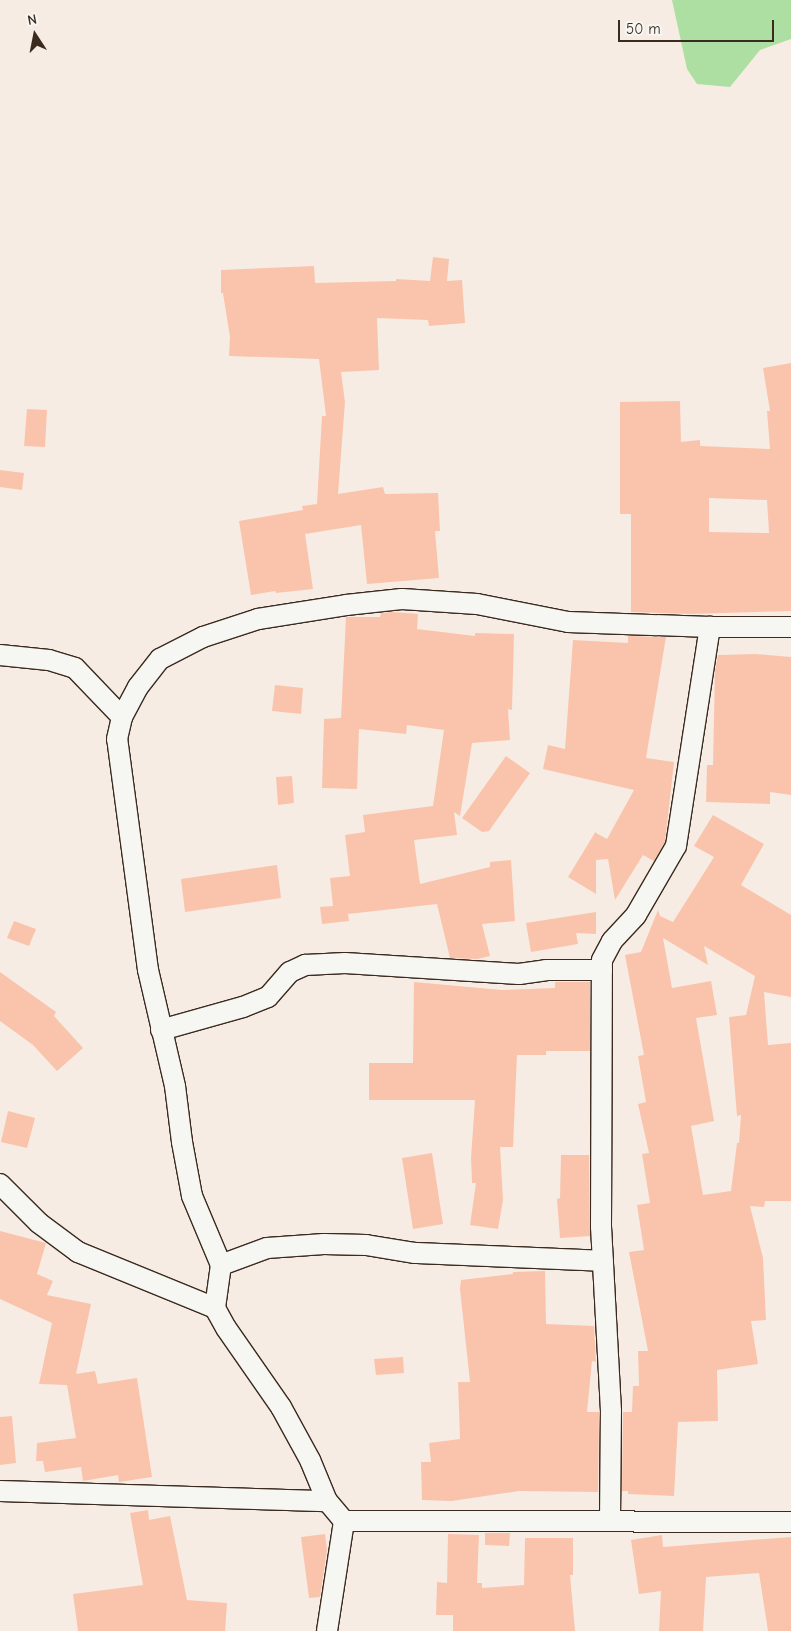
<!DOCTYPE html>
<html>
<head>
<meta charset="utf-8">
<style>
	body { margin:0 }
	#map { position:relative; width:791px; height:1631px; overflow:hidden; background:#f7ece4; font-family:"Comic Neue",sans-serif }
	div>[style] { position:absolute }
	.green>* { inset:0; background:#acdfa1 }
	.building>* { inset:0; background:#fac4ac }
	.roads { filter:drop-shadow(1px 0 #3b2a1e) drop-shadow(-1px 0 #3b2a1e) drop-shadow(0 1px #3b2a1e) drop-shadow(0 -1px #3b2a1e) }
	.minor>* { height:20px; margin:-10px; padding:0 10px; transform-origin:10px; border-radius:10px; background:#f6f6f2 }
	span { translate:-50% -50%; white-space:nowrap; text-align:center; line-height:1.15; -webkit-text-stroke:5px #f6f6f2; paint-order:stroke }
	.north { position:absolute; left:10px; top:10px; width:50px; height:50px; -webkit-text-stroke:4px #f6f6f2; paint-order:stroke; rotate:349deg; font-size:14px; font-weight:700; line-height:20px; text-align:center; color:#3b2a1e }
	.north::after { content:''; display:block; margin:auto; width:18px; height:22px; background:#3b2a1e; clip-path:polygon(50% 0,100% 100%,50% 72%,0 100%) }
	.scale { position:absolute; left:618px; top:20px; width:156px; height:22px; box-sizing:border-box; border:2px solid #3b2a1e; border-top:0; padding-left:6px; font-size:15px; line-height:18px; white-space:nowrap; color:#3b2a1e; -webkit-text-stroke:4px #f6f6f2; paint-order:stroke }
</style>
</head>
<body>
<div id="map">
	<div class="green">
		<div style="clip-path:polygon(672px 0,791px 0,791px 39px,760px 50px,730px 87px,697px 84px,687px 69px)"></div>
	</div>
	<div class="building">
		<div style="clip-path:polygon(433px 257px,449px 259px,447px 281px,462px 280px,465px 323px,429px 326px,428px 320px,377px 318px,379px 370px,341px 372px,345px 402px,338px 494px,383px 487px,385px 494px,438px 493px,440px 531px,435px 531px,439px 578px,367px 584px,361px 525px,305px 534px,313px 589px,276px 593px,275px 591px,251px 595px,239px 521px,303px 510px,302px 506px,317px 504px,322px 416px,326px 416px,319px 359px,229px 356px,230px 337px,223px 293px,221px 293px,221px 270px,314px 266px,315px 283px,396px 281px,396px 279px,430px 281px)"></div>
		<div style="clip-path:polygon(evenodd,791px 363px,791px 611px,690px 614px,631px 612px,631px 514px,620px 514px,620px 402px,680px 401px,681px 442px,700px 440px,700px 446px,770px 449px,767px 411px,770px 411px,763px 368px,791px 363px,709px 498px,767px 500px,769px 533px,709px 532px,709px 498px)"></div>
		<div style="clip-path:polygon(27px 409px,47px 410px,45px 447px,24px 446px)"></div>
		<div style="clip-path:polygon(0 470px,24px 473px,22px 490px,0 487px)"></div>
		<div style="clip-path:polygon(393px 612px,418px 614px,417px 629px,475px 636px,475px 633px,514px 634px,512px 710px,508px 709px,510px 740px,472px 743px,460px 816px,454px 812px,457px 835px,414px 840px,420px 884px,490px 867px,490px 862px,511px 860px,515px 921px,482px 924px,490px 956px,477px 959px,450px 958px,437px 904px,348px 914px,349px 921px,322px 924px,320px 907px,333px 906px,330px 878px,350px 876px,345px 835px,365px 832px,363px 815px,433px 806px,444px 730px,407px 725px,406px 734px,359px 729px,357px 789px,322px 788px,324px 719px,341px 718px,346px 617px,380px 617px,381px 613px)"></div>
		<div style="clip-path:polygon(628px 636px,666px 637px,646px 758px,674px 762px,665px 842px,654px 861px,643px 855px,615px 900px,608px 859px,596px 860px,596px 894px,568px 877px,596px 831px,596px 833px,607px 839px,634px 790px,543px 769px,548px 745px,565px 749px,573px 640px,628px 643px)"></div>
		<div style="clip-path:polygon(756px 654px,791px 657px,791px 795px,770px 792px,770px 804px,706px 802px,707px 765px,713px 765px,715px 671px,718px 655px)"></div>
		<div style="clip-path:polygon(275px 685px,303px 688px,301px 714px,272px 711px)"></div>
		<div style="clip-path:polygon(506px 756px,530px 773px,489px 831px,482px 832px,462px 818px)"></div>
		<div style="clip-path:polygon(292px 776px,294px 803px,278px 805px,276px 777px)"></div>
		<div style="clip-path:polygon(evenodd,713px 815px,764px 844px,741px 885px,791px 915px,791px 997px,764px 992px,768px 1045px,791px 1043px,791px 1201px,765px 1201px,764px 1207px,750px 1206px,763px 1258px,766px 1320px,751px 1321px,758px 1364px,717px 1370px,718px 1421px,678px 1422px,674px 1496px,628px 1494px,628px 1491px,622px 1491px,623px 1412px,632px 1412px,633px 1386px,639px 1386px,638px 1351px,648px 1351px,629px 1252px,644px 1250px,637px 1205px,650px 1203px,642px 1154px,649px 1153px,638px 1104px,646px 1102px,638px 1056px,644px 1055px,625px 955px,641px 952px,658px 910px,660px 916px,673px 922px,714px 857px,694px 846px,713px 815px,663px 938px,708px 965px,704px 946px,755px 976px,746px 1015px,729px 1017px,737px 1116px,741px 1115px,739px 1143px,737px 1143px,731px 1191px,703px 1195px,691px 1126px,714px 1121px,696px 1018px,717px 1015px,711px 981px,672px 988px,663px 938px)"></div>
		<div style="clip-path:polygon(277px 865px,281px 898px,185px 912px,181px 879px)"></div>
		<div style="clip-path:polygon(596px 912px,596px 934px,576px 933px,578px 944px,531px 952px,526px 923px)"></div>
		<div style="clip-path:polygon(14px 921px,36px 929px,29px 946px,7px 938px)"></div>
		<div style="clip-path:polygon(0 972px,56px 1012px,54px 1016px,83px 1048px,57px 1071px,33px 1045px,0 1021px)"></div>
		<div style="clip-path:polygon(414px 982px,502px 990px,555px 988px,555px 982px,590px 982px,590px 1051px,546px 1051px,546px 1055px,517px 1055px,513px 1147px,500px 1147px,503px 1200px,498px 1229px,470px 1225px,476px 1183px,472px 1183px,471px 1158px,475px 1100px,369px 1100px,369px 1063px,413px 1063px)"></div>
		<div style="clip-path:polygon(8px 1111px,35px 1118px,27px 1148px,1px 1142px)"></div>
		<div style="clip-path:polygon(432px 1153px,443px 1224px,413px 1229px,402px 1158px)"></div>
		<div style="clip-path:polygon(561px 1155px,589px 1155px,590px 1236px,560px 1238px,557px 1199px,560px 1198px)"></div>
		<div style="clip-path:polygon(0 1231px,46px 1243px,37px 1274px,53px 1281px,47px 1295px,91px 1304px,76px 1374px,95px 1371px,98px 1384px,137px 1378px,152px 1477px,119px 1482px,118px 1475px,83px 1481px,81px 1467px,45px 1472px,43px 1461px,36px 1461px,37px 1443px,76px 1438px,67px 1385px,39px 1384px,52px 1323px,0 1299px)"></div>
		<div style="clip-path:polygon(545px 1271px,546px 1324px,594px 1326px,596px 1362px,592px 1361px,587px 1412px,599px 1412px,598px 1492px,519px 1491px,452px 1501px,422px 1500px,421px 1462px,431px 1462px,429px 1443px,460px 1439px,458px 1382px,470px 1382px,460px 1289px,461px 1280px,513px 1274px,513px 1272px)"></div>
		<div style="clip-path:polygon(403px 1357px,404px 1373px,376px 1375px,374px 1359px)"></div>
		<div style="clip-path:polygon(12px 1416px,16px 1463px,0 1465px,0 1417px)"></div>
		<div style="clip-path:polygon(148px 1510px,149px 1520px,170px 1516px,187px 1600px,227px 1603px,225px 1631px,78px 1631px,73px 1594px,143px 1585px,130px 1513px)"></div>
		<div style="clip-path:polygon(485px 1533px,510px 1533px,509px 1546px,485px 1545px)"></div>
		<div style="clip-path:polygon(325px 1534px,327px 1550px,320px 1597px,309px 1598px,301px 1537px)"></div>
		<div style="clip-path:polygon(448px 1534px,479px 1535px,477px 1583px,482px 1583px,482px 1588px,524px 1585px,525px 1538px,573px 1538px,573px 1575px,570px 1575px,575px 1631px,453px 1631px,453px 1615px,436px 1615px,437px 1582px,447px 1583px)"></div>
		<div style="clip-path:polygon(662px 1535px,663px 1547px,791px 1537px,791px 1631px,768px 1631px,759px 1573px,706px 1577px,703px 1631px,659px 1631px,661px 1591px,639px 1594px,631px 1540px)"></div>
	</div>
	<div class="roads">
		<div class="minor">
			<div style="left:0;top:655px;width:49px;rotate:5.8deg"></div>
			<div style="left:49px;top:660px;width:27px;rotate:17deg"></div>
			<div style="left:75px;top:668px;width:68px;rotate:46.2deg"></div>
			<div style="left:161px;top:1030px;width:85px;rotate:-15.7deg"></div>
			<div style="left:243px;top:1007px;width:27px;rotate:-22deg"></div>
			<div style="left:268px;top:997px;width:33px;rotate:-49deg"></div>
			<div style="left:290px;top:972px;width:17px;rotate:-25deg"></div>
			<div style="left:305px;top:965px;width:40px;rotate:-2.9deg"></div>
			<div style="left:345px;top:963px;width:174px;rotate:3.6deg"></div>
			<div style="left:519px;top:974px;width:27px;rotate:-8deg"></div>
			<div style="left:546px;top:970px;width:56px"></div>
			<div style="left:0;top:1184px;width:55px;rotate:45deg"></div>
			<div style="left:39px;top:1223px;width:49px;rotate:36.6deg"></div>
			<div style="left:78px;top:1252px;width:148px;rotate:22.2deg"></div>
			<div style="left:221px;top:1265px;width:49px;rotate:-20.3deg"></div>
			<div style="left:267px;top:1248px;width:57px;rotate:-4deg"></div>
			<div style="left:324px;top:1244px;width:42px;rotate:1.4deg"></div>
			<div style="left:366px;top:1245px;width:50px;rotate:9.3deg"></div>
			<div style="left:415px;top:1253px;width:188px;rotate:2.4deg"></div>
			<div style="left:0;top:1491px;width:327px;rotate:1.8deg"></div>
			<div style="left:344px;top:1521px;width:26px;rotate:-130deg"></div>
			<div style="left:327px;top:1501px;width:44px;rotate:-112.5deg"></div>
			<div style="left:310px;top:1460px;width:60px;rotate:-118.7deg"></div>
			<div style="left:281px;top:1407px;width:96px;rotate:-124.8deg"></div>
			<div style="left:226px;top:1328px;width:23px;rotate:-119deg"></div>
			<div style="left:215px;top:1308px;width:43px;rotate:-82.1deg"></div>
			<div style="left:221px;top:1265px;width:75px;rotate:-112.8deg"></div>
			<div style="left:192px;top:1196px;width:55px;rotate:-100.5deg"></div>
			<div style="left:182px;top:1142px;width:56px;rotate:-97.1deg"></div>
			<div style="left:175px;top:1086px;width:119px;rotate:-103.1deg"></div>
			<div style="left:148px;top:970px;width:233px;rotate:-97.6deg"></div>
			<div style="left:117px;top:739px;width:23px;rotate:-77deg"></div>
			<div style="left:122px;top:717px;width:34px;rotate:-62deg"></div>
			<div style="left:138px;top:687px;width:36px;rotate:-52deg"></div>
			<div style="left:160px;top:659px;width:48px;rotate:-27.1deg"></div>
			<div style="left:203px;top:637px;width:58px;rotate:-18.1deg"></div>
			<div style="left:258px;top:619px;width:89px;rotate:-9deg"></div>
			<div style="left:346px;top:605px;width:56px;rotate:-6.1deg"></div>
			<div style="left:402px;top:599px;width:75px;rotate:3.8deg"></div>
			<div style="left:477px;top:604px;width:93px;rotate:11.2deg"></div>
			<div style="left:568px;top:622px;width:142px;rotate:2deg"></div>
			<div style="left:710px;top:627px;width:81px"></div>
			<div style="left:610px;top:1521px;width:110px;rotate:-89.5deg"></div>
			<div style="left:611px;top:1411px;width:184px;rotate:-93.1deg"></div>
			<div style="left:601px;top:1227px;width:267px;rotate:-89.8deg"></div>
			<div style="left:602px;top:960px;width:21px;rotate:-62deg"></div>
			<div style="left:612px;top:941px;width:35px;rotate:-47deg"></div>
			<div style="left:636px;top:915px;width:80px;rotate:-59.9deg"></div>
			<div style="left:676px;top:846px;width:222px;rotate:-81.2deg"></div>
			<div style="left:327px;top:1631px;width:111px;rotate:-81.2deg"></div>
			<div style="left:344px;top:1521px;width:447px;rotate:0.1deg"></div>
		</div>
	</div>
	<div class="north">N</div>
	<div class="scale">50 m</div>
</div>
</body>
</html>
